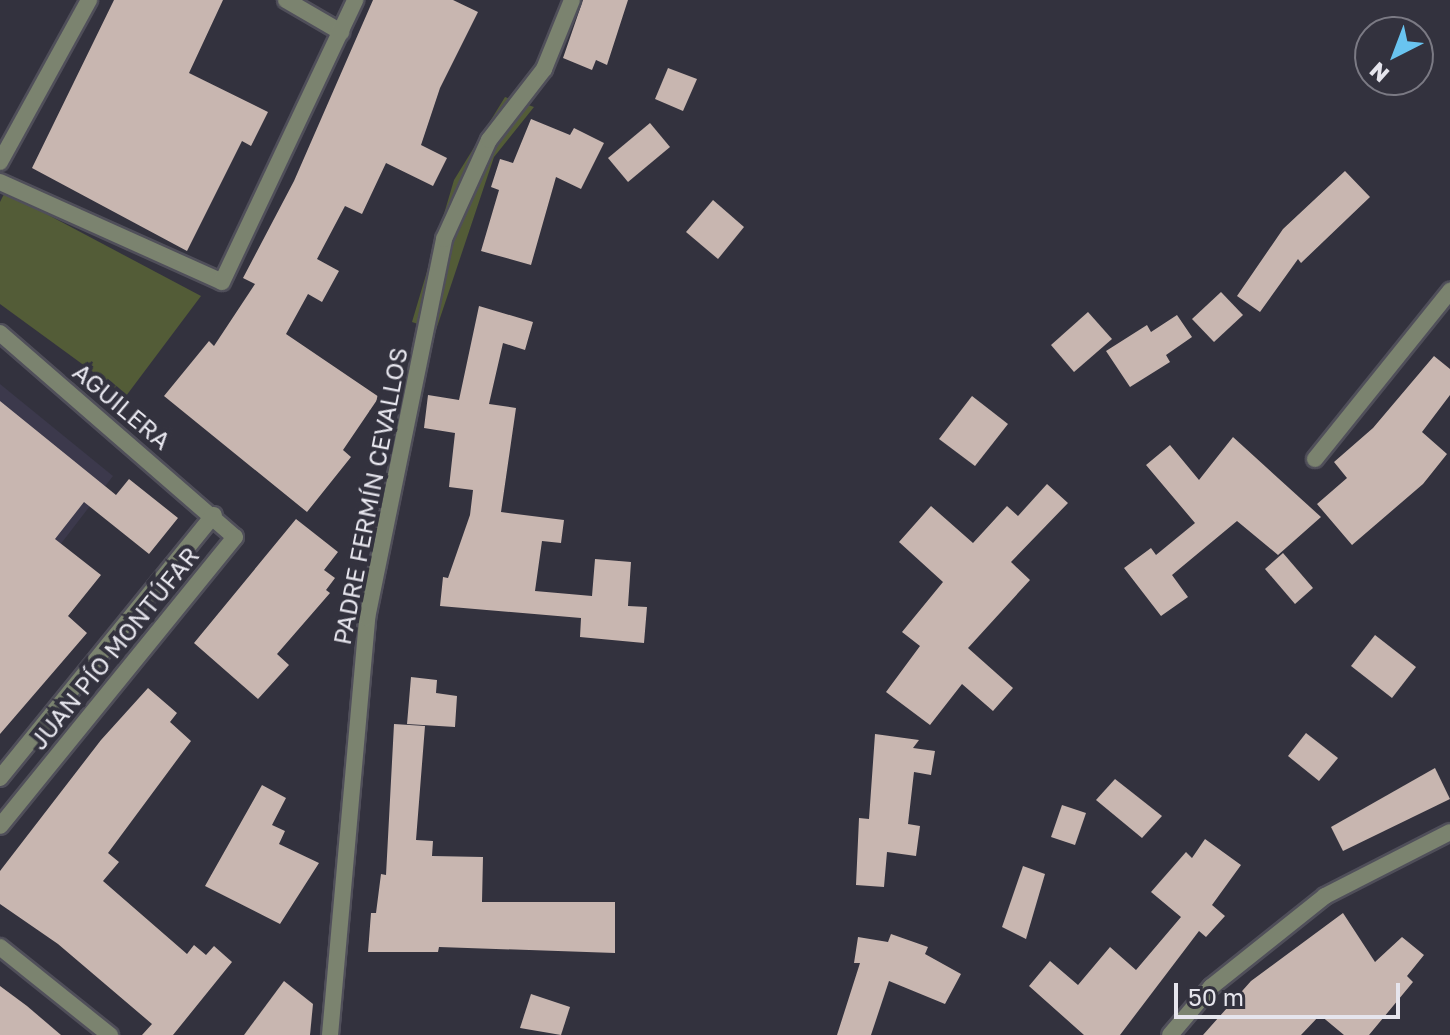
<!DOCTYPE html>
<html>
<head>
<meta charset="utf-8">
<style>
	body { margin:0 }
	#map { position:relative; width:1450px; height:1035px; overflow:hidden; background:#33323e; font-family:"Golos Text",sans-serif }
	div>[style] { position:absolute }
	.built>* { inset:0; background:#3c394c }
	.green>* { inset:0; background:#535c37 }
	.building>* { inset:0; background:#c8b6b0 }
	.roads { filter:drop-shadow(2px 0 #504f5a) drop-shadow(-2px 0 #504f5a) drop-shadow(0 2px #504f5a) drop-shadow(0 -2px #504f5a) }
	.minor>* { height:16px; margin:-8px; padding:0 8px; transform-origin:8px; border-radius:8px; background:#7b836f }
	span { translate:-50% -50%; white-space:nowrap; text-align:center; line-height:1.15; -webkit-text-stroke:8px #33323e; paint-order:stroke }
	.street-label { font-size:24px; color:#e6e5ed }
	.north { position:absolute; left:1354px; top:16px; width:80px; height:80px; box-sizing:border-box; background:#33323e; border:2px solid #7b7a84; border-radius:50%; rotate:222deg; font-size:22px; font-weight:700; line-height:32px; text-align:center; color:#e6e5ed }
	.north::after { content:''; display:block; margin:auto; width:28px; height:36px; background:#69c4f0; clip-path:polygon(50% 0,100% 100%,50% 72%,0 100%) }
	.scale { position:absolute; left:1174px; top:983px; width:226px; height:36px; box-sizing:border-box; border:4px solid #e6e5ed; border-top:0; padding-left:10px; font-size:24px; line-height:28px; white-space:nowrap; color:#e6e5ed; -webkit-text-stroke:6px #33323e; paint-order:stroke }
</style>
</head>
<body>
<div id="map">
	<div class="built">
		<div style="clip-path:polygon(0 384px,113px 476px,0 623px)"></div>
	</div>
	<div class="green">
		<div style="clip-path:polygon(505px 97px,534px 107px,494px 157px,436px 330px,412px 322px,454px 180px)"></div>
		<div style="clip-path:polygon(5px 192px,201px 296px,126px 396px,0 304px,0 202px)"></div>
	</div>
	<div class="building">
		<div style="clip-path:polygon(114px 0,223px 0,189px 73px,268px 112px,251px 146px,242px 141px,187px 251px,32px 168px)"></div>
		<div style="clip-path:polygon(373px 0,453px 0,478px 12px,440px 88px,421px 145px,447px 158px,433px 186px,386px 163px,362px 214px,345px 206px,317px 259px,339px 271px,322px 302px,308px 294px,286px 334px,379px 397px,343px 450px,351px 457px,307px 512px,164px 396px,209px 341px,214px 346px,255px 284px,243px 278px,294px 181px)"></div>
		<div style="clip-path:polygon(583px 0,628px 0,607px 65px,596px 60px,592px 70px,563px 58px)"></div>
		<div style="clip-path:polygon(668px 68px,697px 79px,683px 111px,655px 99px)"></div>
		<div style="clip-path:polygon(531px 119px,570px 135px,574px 128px,604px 143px,581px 189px,556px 177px,531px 265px,481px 251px,499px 190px,491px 187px,500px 159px,513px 163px)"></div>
		<div style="clip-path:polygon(650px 123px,670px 147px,628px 182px,608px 158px)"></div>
		<div style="clip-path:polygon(1345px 171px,1370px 197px,1301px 263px,1298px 259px,1260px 312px,1237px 296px,1283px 229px)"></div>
		<div style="clip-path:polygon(713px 200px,744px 227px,718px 259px,686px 232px)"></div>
		<div style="clip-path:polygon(1221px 292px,1243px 315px,1214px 342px,1192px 319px)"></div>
		<div style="clip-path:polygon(479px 306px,533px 322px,525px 350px,503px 343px,489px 404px,516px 408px,501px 512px,564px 520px,561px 543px,542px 541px,535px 591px,592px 596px,595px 559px,631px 562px,628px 606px,647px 607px,644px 643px,580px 637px,581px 618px,440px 606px,443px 577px,448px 578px,470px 515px,473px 490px,449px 487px,455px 433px,424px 428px,428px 395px,459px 400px)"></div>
		<div style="clip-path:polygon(1088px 312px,1112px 339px,1074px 372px,1051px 345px)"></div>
		<div style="clip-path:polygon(1177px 315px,1192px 337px,1166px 355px,1170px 362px,1130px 387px,1106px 351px,1147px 325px,1151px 332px)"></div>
		<div style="clip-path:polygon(1434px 356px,1450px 369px,1450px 395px,1422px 432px,1447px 454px,1423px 484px,1352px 545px,1317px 504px,1347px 478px,1334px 462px,1373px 428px)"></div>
		<div style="clip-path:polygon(972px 396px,1008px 424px,975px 466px,939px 439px)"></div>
		<div style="clip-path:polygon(0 401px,116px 495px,129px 479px,178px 518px,149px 554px,84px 502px,55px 539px,101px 575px,68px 616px,87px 633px,0 734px)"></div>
		<div style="clip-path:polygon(1233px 437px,1321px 517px,1278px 555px,1237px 521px,1172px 575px,1188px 597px,1161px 616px,1124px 568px,1151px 548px,1156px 555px,1195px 523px,1146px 465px,1170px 445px,1199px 480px)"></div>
		<div style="clip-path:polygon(1047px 484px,1068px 503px,1011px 562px,1030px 580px,968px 648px,1013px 688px,993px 711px,962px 684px,930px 725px,886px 692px,920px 646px,902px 632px,943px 582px,899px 542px,931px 506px,973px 543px,1007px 506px,1018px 516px)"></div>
		<div style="clip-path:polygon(296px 519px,338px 552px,324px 570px,335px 578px,326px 590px,330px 593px,277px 654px,289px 665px,258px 699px,194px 643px)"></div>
		<div style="clip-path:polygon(1283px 553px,1313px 588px,1295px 604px,1265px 569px)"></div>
		<div style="clip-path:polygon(1375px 635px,1416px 667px,1392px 698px,1351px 666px)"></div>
		<div style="clip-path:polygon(411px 677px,437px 680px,436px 693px,457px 696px,455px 727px,407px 724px)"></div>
		<div style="clip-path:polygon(148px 688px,177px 713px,170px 722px,191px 741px,108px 853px,119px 862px,103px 881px,187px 954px,194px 945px,206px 955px,214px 946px,232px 962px,173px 1035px,142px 1035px,152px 1024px,58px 944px,0 904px,0 871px,101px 740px)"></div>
		<div style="clip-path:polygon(394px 724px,425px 726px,416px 840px,433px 841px,432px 856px,483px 857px,482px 902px,615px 902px,615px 953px,439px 947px,438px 952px,368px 952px,371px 913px,376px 913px,381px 874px,386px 875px)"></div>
		<div style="clip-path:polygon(1306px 733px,1338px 758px,1319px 781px,1288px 756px)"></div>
		<div style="clip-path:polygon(875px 734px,919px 740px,913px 748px,935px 751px,931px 775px,914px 772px,908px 824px,920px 826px,916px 856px,887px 852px,884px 887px,856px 885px,859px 818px,869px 819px)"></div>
		<div style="clip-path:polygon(1435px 768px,1450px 799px,1343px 851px,1331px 827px)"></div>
		<div style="clip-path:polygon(1115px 779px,1162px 816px,1142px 838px,1096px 800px)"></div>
		<div style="clip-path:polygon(262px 785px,286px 798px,272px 825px,285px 831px,279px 844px,319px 863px,280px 924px,205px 886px)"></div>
		<div style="clip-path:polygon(1062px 805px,1086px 813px,1075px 845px,1051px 837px)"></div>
		<div style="clip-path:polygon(1205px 839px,1241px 865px,1212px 905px,1225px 916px,1206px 937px,1199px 931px,1120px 1035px,1084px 1035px,1029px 986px,1050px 961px,1078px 985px,1110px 947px,1136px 970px,1181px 917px,1151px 892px,1186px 852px,1192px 858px)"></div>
		<div style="clip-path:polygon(1023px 866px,1045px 874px,1026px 939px,1002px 927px)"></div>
		<div style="clip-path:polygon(1343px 913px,1375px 962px,1402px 937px,1424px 955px,1407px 976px,1413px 982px,1369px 1035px,1344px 1035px,1320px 1015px,1301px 1035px,1203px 1035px,1251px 981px)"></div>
		<div style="clip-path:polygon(891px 934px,928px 947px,925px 954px,961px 974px,945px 1004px,889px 981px,871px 1035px,837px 1035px,860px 963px,854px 963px,858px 937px,888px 942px)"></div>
		<div style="clip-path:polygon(284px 981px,313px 1004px,310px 1035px,244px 1035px)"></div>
		<div style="clip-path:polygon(0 986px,27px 1006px,61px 1035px,0 1035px)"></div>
		<div style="clip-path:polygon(531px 994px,570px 1007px,561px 1035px,520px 1028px)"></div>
	</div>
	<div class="roads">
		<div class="minor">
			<div style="left:286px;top:0;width:64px;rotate:30.2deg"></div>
			<div style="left:0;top:162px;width:185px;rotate:-61.2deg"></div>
			<div style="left:0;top:182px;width:243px;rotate:24.2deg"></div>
			<div style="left:222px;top:282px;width:312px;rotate:-64.7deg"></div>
			<div style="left:0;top:333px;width:311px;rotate:41deg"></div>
			<div style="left:235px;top:537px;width:372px;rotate:129.1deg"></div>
			<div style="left:1315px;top:459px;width:216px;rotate:-51.2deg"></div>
			<div style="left:0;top:778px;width:339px;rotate:-50.9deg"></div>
			<div style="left:0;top:947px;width:141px;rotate:38.7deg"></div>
			<div style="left:330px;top:1035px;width:419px;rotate:-84.9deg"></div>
			<div style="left:367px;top:618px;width:387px;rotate:-78.5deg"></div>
			<div style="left:444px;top:239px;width:109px;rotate:-65.6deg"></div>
			<div style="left:489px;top:140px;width:90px;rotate:-52.2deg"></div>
			<div style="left:544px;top:69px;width:74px;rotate:-67.9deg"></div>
			<div style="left:1170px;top:1035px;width:63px;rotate:-49.5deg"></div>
			<div style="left:1211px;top:987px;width:146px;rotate:-38.6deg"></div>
			<div style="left:1325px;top:896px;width:140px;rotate:-27.1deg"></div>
		</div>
	</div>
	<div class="street-label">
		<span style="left:122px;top:406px;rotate:40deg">AGUILERA</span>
		<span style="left:370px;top:496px;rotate:-79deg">PADRE FERMÍN CEVALLOS</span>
		<span style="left:114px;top:648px;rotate:-51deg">JUAN PÍO MONTÚFAR</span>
	</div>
	<div class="north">N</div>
	<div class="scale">50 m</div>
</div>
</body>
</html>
